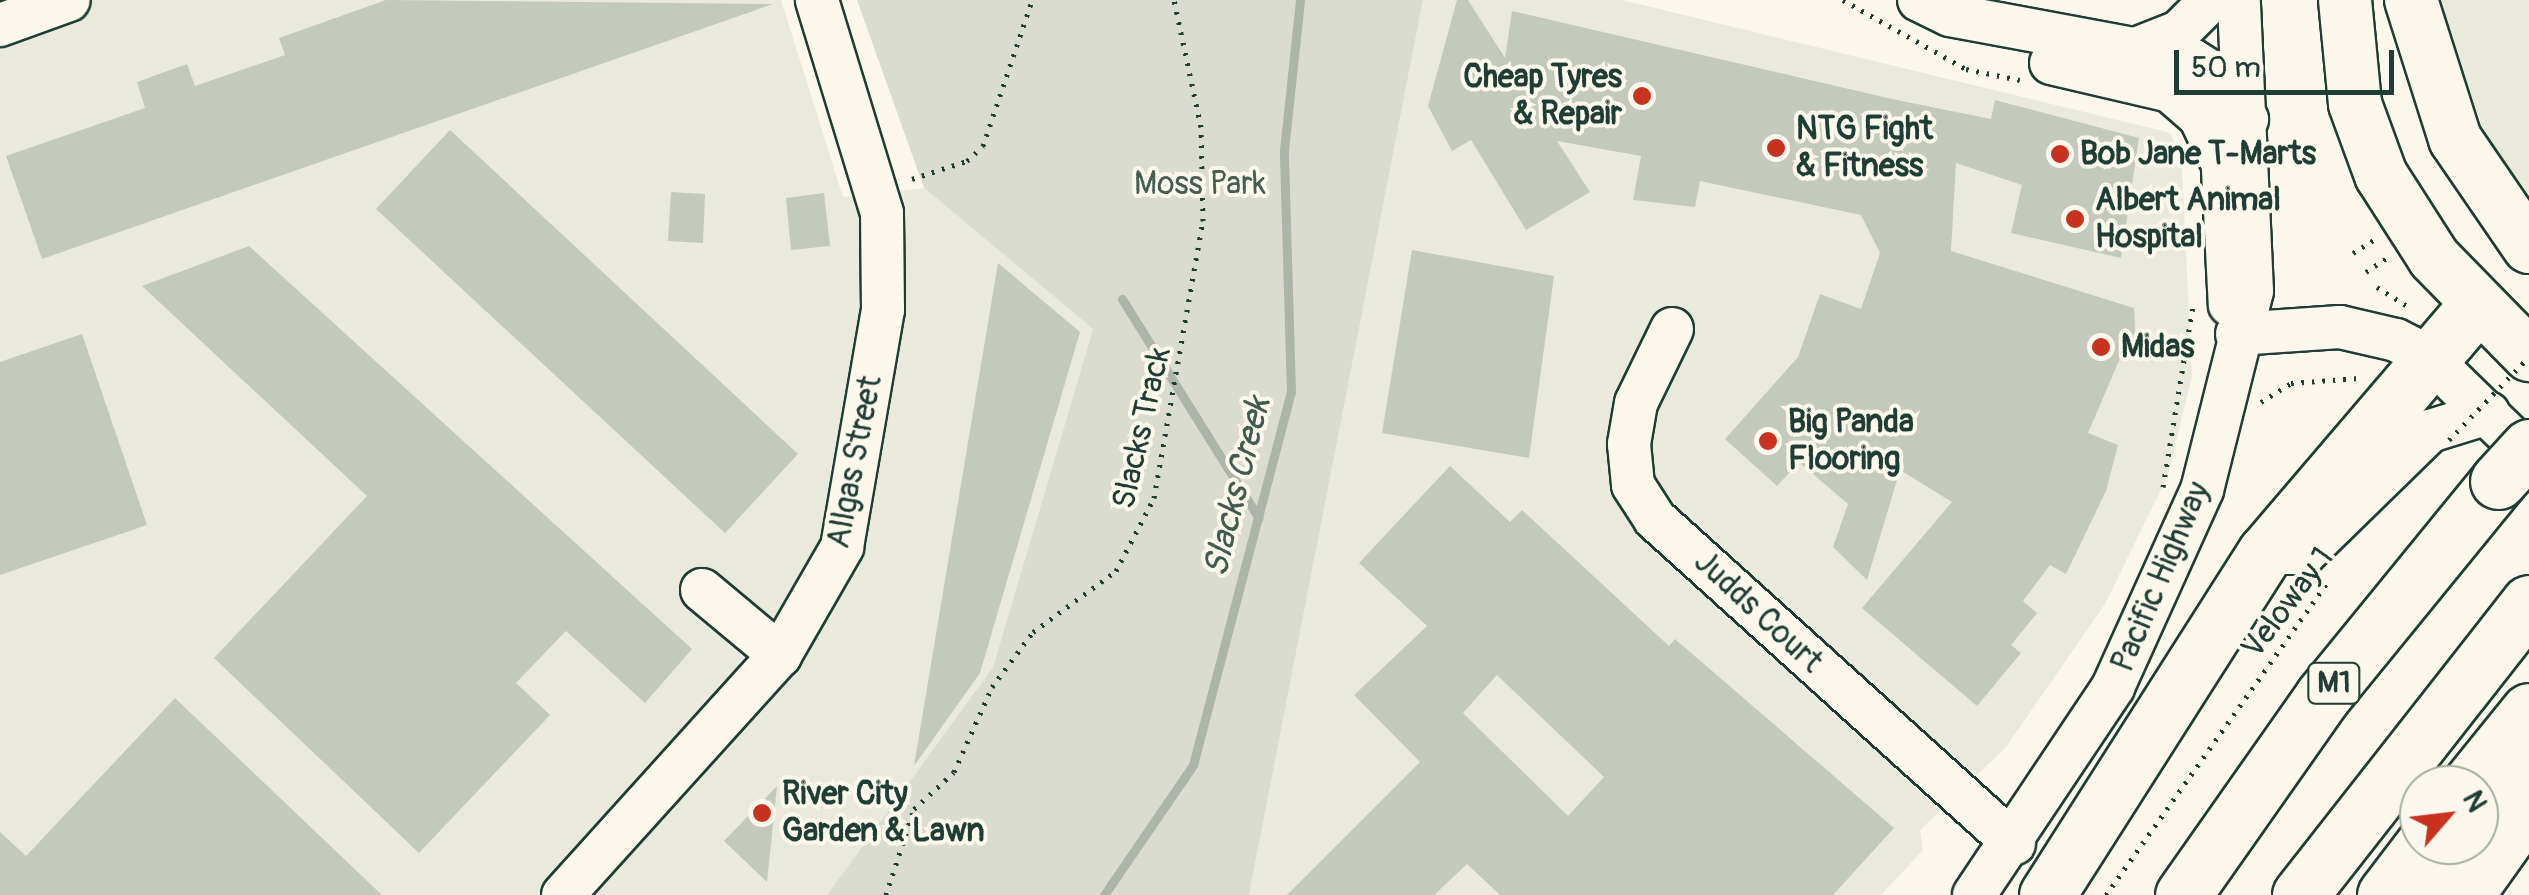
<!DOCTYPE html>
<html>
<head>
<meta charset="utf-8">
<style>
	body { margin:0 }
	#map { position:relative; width:2529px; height:895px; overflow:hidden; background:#fbf7ec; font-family:Pangolin,sans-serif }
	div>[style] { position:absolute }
	.built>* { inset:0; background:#eae9de }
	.green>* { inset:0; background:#dbdcd1 }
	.stream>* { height:9px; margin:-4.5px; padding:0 4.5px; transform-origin:4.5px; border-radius:4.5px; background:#adb4aa }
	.building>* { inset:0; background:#c4c9be }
	.path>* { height:5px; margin-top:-2.5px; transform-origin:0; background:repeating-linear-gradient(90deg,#1f3d34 0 2.5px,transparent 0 10.5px) }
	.roads { filter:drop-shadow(2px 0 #1f3d34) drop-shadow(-2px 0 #1f3d34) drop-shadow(0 2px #1f3d34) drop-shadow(0 -2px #1f3d34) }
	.minor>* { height:42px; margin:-21px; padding:0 21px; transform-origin:21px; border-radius:21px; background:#fbf7ec }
	.major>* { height:52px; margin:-26px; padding:0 26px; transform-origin:26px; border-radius:26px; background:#fbf7ec }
	.highway>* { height:55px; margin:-27.5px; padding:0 27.5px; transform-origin:27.5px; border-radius:27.5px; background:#fbf7ec }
	.path-bridge>* { height:5px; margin-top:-2.5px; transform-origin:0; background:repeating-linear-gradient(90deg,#1f3d34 0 2.5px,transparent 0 10.5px) }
	.bridges { filter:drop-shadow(2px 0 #1f3d34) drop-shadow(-2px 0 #1f3d34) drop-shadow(0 2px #1f3d34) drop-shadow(0 -2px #1f3d34) }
	.highway-bridge>* { height:55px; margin:-27.5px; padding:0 27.5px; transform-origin:27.5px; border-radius:27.5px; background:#fbf7ec }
	.dots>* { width:28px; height:28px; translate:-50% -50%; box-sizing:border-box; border:5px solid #fbf7ec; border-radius:50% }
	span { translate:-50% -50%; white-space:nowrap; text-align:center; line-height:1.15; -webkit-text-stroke:8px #fbf7ec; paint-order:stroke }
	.shield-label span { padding:2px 8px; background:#fbf7ec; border:2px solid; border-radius:8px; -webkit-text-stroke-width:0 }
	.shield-label { font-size:30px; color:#1f3d34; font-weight:700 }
	.poi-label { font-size:32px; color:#1f3d34; font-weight:700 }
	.right { translate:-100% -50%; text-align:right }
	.left { translate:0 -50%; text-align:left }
	.park-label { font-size:32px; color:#455d53 }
	.street-label { font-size:32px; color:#1f3d34 }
	.water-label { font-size:35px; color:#425b52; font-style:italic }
	.north { position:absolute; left:2399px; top:765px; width:100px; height:100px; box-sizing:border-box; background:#fbf7ec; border:2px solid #a3ada2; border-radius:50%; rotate:62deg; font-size:28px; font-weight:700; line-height:40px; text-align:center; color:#1f3d34 }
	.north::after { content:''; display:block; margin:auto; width:35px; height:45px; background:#c8321e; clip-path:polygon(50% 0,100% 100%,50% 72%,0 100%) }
	.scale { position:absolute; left:2174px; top:50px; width:220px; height:45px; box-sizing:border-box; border:5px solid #1f3d34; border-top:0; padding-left:12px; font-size:30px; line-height:35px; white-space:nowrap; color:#1f3d34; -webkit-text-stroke:8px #fbf7ec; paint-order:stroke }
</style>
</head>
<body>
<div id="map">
	<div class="built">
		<div style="clip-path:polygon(0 0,781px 0,843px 197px,924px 188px,1093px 329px,993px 667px,827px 895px,0 895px)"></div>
		<div style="clip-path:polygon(1423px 0,1622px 0,2171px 133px,2182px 168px,2192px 376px,2168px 475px,2105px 604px,2006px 747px,1920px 830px,1923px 850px,1881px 895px,1249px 895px)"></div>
		<div style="clip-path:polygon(2439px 0,2529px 0,2529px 193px,2486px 138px)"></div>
	</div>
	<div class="green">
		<div style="clip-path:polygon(857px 0,1423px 0,1249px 895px,827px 895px,993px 667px,1093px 329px,924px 188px)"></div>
	</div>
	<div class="stream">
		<div style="left:1122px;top:299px;width:258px;rotate:58deg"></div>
		<div style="left:1104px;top:895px;width:158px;rotate:-55.6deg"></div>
		<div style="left:1193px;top:765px;width:386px;rotate:-75.3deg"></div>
		<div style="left:1291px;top:392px;width:242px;rotate:-91.7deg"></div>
		<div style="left:1284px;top:150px;width:151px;rotate:-83.9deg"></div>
	</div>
	<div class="building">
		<div style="clip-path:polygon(386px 0,773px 4px,42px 259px,6px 156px,145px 108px,137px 82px,187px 64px,195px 86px,285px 55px,279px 38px)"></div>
		<div style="clip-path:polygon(1457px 0,1468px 0,1505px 58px,1512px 11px,1892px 99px,1991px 119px,1995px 100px,2139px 138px,2121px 258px,2011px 233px,2022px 185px,1956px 163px,1951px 251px,2134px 308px,2136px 350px,2121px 356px,2088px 433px,2118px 445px,2106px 491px,2066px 574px,2050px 565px,2023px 601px,2037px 613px,2011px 645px,2021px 653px,1977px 706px,1862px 608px,1952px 502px,1900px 470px,1867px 580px,1833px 547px,1848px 504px,1799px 462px,1777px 486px,1725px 439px,1798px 357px,1820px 294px,1861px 309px,1880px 253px,1861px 215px,1700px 181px,1695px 207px,1633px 200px,1641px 156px,1557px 141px,1590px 192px,1526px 230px,1471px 140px,1452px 151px,1428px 106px)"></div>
		<div style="clip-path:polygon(450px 130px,798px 454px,725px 533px,376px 209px)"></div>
		<div style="clip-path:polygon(671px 192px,705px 194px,703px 243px,668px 241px)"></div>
		<div style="clip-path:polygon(824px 193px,830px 246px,791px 250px,786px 198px)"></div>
		<div style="clip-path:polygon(249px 246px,692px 649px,645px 703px,566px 631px,516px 683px,550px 715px,419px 853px,214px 658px,367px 496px,142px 286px)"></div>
		<div style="clip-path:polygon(1412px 250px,1554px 276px,1529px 458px,1382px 433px)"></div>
		<div style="clip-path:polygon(998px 263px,1080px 332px,980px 673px,914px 766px)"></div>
		<div style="clip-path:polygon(82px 334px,147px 525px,0 575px,0 362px)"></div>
		<div style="clip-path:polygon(evenodd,1450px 466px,1510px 522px,1522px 510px,1669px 646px,1675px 639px,1894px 828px,1833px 895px,1500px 895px,1467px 864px,1434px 895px,1287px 895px,1420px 762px,1354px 695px,1427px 626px,1359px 563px,1450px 466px,1497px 675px,1604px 777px,1568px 816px,1463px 713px,1497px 675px)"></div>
		<div style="clip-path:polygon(175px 698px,382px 895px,0 895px,0 832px,26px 856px)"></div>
		<div style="clip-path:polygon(777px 786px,767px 882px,724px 841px)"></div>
	</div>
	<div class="path">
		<div style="left:1843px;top:0;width:141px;rotate:29.3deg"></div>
		<div style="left:1966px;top:69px;width:55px;rotate:11.5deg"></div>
		<div style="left:912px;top:179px;width:58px;rotate:-18.1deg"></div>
		<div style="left:967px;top:161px;width:22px;rotate:-43deg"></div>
		<div style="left:983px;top:146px;width:154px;rotate:-71.4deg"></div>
		<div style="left:2353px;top:253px;width:26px;rotate:-32deg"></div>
		<div style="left:2366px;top:272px;width:25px;rotate:-34deg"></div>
		<div style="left:2377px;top:287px;width:34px;rotate:32deg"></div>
		<div style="left:2261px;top:402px;width:36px;rotate:-32deg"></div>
		<div style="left:2291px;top:383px;width:68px;rotate:-4.2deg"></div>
		<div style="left:2163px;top:487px;width:183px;rotate:-80.6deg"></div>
		<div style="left:886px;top:895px;width:90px;rotate:-72deg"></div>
		<div style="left:914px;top:809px;width:54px;rotate:-42.8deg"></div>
		<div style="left:954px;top:772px;width:93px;rotate:-65.9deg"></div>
		<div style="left:992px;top:687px;width:69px;rotate:-53.3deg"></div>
		<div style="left:1033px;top:632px;width:103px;rotate:-36.3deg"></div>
		<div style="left:1116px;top:571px;width:82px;rotate:-62.5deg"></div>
		<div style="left:1154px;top:498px;width:281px;rotate:-80deg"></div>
		<div style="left:1203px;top:221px;width:94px;rotate:-91.2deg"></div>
		<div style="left:1201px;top:127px;width:130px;rotate:-102deg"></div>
		<div style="left:2106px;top:895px;width:382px;rotate:-54.7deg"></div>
	</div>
	<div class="roads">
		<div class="minor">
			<div style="left:1919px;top:0;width:34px;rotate:26deg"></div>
			<div style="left:1950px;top:15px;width:246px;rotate:10.5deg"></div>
			<div style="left:2192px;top:60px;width:36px;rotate:32deg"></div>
			<div style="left:2223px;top:79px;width:47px;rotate:59deg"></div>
			<div style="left:0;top:25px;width:73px;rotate:-19.9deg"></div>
			<div style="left:2133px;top:50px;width:49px;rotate:-21.4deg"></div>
			<div style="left:2179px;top:32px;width:45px;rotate:-45deg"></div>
			<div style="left:2051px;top:63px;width:122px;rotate:13.2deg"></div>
			<div style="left:2170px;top:91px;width:40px;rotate:41deg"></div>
			<div style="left:2200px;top:117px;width:42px;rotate:64.7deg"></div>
			<div style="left:2218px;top:72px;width:233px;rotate:87.1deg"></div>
			<div style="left:1672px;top:329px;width:82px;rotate:115.9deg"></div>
			<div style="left:1636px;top:403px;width:42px;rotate:99.7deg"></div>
			<div style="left:1629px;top:444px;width:41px;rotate:84.4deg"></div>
			<div style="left:1633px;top:485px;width:40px;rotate:57.1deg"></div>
			<div style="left:1655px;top:519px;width:484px;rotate:42.1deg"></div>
			<div style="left:2237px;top:334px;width:103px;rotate:-3.9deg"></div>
			<div style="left:2340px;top:327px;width:57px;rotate:13.1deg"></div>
			<div style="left:2396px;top:340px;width:34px;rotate:27deg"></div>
			<div style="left:2426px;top:355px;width:144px;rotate:44.2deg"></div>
			<div style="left:2265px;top:553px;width:40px"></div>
			<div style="left:2305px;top:553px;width:175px;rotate:-44.3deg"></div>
			<div style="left:2430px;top:431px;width:61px;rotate:-17.2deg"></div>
			<div style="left:702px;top:590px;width:102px;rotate:39.8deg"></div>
			<div style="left:2479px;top:837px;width:80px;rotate:-51.1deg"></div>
			<div style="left:563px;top:895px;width:324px;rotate:-47.9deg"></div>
			<div style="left:780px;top:655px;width:125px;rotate:-60.1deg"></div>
			<div style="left:842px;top:547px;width:241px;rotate:-80.2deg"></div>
			<div style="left:883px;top:310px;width:97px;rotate:-90.6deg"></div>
			<div style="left:882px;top:213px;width:223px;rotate:-107deg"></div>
			<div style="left:1974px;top:895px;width:250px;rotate:-56.2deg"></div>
			<div style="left:2113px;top:687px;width:216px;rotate:-65.7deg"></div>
			<div style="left:2202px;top:490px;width:205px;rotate:-75.9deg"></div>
			<div style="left:2252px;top:291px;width:291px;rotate:-92.6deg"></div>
			<div style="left:2433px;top:895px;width:64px;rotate:-51.3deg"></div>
			<div style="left:2474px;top:895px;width:95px;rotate:-54.5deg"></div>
		</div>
		<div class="major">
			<div style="left:2345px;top:0;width:104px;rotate:84.5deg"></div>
			<div style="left:2355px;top:104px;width:76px;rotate:69.9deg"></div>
			<div style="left:2381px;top:175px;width:98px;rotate:57.4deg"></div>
			<div style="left:2434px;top:258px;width:136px;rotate:45.6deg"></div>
			<div style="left:2411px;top:0;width:146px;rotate:72.4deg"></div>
			<div style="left:2455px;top:139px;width:131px;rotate:55.6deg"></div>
		</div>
		<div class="highway">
			<div style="left:2469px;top:785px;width:95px;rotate:-51deg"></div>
			<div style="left:2047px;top:895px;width:406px;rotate:-57.5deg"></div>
			<div style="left:2265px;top:553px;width:326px;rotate:-49.5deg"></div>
			<div style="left:2183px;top:895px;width:242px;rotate:-54.9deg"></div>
			<div style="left:2322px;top:697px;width:279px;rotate:-50.8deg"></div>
			<div style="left:2300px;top:895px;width:371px;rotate:-51.9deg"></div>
			<div style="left:2385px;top:895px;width:63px;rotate:-52.8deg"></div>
		</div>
	</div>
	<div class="path-bridge">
		<div style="left:2449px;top:440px;width:115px;rotate:-46.1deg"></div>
	</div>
	<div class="bridges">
		<div class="highway-bridge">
			<div style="left:2498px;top:481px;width:46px;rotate:-47.6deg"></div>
		</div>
	</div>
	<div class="dots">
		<div style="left:1642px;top:96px;background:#c8321e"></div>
		<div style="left:1776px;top:148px;background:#c8321e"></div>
		<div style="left:2060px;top:154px;background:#c8321e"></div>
		<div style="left:2075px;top:219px;background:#c8321e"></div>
		<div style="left:2101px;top:347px;background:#c8321e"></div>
		<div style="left:1768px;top:441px;background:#c8321e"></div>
		<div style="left:762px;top:813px;background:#c8321e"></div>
	</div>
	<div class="shield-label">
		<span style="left:2334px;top:683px">M1</span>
	</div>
	<div class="poi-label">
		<span class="right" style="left:1622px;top:96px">Cheap Tyres<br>&amp; Repair</span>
		<span class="left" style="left:1796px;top:148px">NTG Fight<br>&amp; Fitness</span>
		<span class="left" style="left:2080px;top:154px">Bob Jane T-Marts</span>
		<span class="left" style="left:2095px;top:219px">Albert Animal<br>Hospital</span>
		<span class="left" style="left:2121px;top:347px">Midas</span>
		<span class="left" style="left:1788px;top:441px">Big Panda<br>Flooring</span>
		<span class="left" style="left:782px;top:813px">River City<br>Garden &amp; Lawn</span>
	</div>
	<div class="park-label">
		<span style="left:1200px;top:184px">Moss Park</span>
	</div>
	<div class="street-label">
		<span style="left:1142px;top:428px;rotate:-77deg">Slacks Track</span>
		<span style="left:855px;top:462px;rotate:-79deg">Allgas Street</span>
		<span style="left:2161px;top:577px;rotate:-67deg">Pacific Highway</span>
		<span style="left:2288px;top:603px;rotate:-53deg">Veloway 1</span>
		<span style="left:1758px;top:612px;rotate:43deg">Judds Court</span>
	</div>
	<div class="water-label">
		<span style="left:1237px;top:487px;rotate:-76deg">Slacks Creek</span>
	</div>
	<div class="north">N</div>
	<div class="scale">50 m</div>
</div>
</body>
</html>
